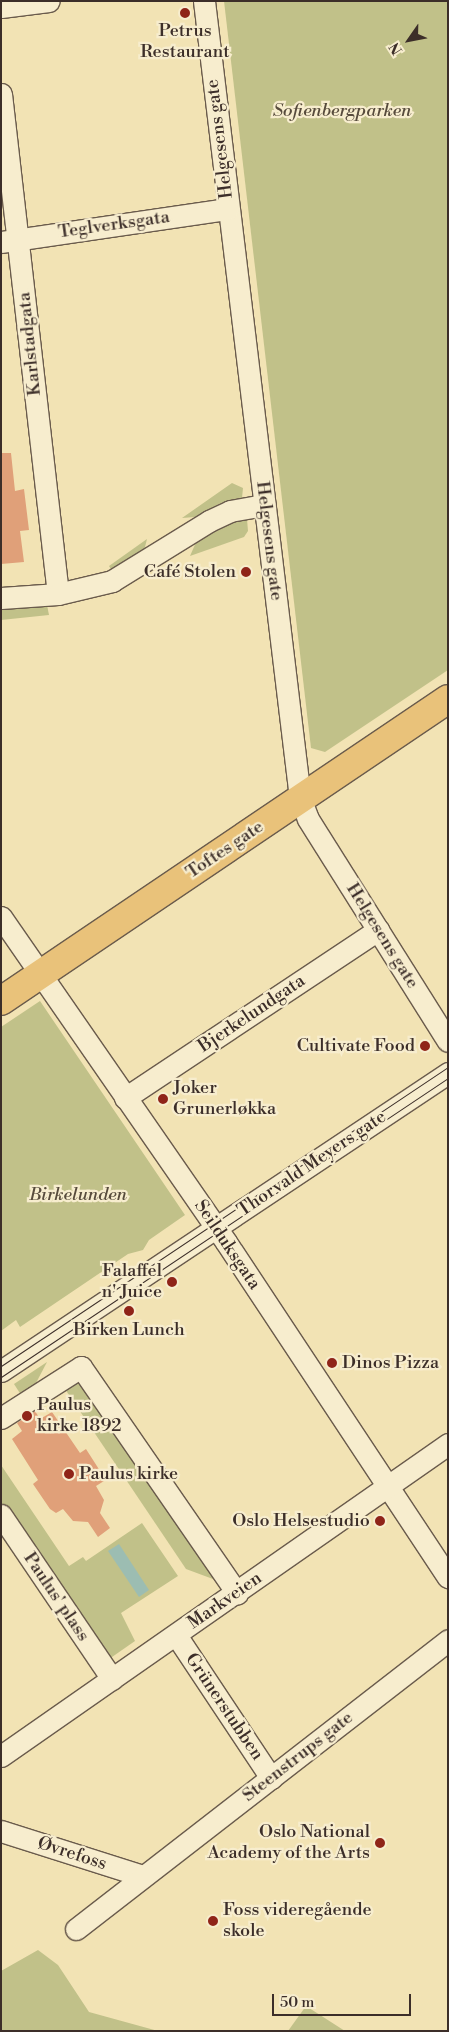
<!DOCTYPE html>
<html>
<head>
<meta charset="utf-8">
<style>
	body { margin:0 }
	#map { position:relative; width:449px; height:2032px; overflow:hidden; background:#f2e3b4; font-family:"Libre Bodoni",serif }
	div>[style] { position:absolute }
	.green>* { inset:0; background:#c1c189 }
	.water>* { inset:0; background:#9cbdb2 }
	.building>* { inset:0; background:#e0a079 }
	.roads { filter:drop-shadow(1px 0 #6a5b4c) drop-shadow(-1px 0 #6a5b4c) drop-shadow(0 1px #6a5b4c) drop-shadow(0 -1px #6a5b4c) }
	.minor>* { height:21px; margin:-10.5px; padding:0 10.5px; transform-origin:10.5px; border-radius:10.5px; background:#f7edce }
	.major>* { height:28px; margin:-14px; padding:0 14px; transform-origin:14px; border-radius:14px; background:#e9c27a }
	.tram>* { height:1px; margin:-0.5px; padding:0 0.5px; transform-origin:0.5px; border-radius:0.5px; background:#3c2e29 }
	.dots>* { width:14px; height:14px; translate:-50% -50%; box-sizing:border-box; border:2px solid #f7edce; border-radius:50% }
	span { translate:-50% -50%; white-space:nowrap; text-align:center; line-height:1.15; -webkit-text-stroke:4.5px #f7edce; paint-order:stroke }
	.poi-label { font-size:18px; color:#3c2e29 }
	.right { translate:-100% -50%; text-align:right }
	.left { translate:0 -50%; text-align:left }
	.park-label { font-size:18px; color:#574b3c; font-style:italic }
	.street-label { font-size:18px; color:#3c2e29 }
	.frame { position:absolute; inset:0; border:2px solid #3c2e29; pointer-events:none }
	.north { position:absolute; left:384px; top:15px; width:50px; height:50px; -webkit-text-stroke:4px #f7edce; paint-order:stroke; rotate:237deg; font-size:14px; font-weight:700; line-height:20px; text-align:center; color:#3c2e29 }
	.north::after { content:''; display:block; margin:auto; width:18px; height:22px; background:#3c2e29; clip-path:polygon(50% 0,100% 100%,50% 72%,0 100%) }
	.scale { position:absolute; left:272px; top:1994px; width:139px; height:22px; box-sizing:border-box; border:2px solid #3c2e29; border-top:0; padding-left:6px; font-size:15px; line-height:18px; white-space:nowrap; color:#3c2e29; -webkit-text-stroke:4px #f7edce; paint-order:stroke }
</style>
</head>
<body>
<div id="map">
	<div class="green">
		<div style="clip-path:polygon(224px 1px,448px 1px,448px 670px,325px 752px,311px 748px)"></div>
		<div style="clip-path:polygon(232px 483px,243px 488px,242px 498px,221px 503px,195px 517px,182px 518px)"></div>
		<div style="clip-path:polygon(247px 519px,248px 531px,244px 537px,190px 556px,197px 540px,228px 522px)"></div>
		<div style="clip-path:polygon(147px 539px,144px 551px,112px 571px,109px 566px)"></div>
		<div style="clip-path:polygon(47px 605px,49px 615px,1px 620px,1px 607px)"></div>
		<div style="clip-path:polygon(40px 1001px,185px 1215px,149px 1240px,143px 1250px,128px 1254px,20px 1327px,16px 1320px,1px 1331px,1px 1027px)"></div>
		<div style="clip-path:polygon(47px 1362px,36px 1383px,23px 1398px,14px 1384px)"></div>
		<div style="clip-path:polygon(81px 1374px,221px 1582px,186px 1569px,63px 1386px)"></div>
		<div style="clip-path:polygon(1px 1465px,69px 1566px,83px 1557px,86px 1561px,142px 1523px,178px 1576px,121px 1613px,135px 1641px,112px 1657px,105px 1657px,1px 1502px)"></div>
		<div style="clip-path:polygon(38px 1950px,58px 1965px,89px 2012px,158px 2031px,1px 2031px,1px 1971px)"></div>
		<div style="clip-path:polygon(306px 2006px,345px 2031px,288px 2031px)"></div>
	</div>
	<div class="water">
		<div style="clip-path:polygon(119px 1544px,149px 1590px,139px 1597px,108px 1551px)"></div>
	</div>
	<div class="building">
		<div style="clip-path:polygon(1px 453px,11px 453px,15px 491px,24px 489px,29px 530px,20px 531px,24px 562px,1px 564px)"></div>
		<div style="clip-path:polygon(35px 1411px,40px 1419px,52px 1412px,80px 1453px,86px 1449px,102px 1474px,104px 1481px,96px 1486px,104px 1500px,100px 1513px,110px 1528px,98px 1537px,88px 1522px,73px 1521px,63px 1509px,56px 1513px,50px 1509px,33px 1484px,38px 1480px,12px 1439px,22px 1431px,17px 1423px)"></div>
	</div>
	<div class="roads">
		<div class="minor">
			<div style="left:204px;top:1px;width:803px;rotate:83.13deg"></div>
			<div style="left:300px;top:798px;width:22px;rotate:69deg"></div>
			<div style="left:308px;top:819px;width:262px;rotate:57.8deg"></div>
			<div style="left:1px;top:7px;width:48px;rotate:-7.1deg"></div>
			<div style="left:1px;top:94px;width:503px;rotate:83.5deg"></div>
			<div style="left:1px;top:242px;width:229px;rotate:-8.3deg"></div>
			<div style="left:1px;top:598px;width:57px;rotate:-4deg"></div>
			<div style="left:58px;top:594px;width:56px;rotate:-13.5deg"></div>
			<div style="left:112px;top:581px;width:114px;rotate:-31.7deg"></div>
			<div style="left:209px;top:521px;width:23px;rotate:-25deg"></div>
			<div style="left:230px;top:511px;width:35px;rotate:-10deg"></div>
			<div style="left:1px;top:917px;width:395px;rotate:55.3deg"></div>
			<div style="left:226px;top:1242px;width:402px;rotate:56.5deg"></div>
			<div style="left:125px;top:1098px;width:304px;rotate:-33.6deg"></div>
			<div style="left:1px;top:1371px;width:537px;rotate:-33.69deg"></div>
			<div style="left:1px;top:1418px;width:95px;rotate:-32.5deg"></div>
			<div style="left:81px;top:1367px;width:275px;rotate:55.4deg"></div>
			<div style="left:1px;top:1515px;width:198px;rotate:55.9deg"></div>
			<div style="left:176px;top:1635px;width:172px;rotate:56.4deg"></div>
			<div style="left:1px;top:1756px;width:545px;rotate:-34.91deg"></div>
			<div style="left:1px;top:1831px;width:149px;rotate:17.6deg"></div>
			<div style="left:76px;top:1929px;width:471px;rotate:-37.8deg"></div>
		</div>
		<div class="major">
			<div style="left:1px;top:1001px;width:539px;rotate:-34.04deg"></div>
		</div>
	</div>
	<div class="tram">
		<div style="left:1px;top:1366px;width:538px;rotate:-33.78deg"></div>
		<div style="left:1px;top:1377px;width:538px;rotate:-33.78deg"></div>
	</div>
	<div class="dots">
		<div style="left:185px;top:13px;background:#8f2418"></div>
		<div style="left:246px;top:572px;background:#8f2418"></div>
		<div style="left:425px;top:1046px;background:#8f2418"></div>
		<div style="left:163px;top:1099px;background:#8f2418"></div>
		<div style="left:172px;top:1282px;background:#8f2418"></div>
		<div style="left:129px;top:1311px;background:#8f2418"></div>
		<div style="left:332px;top:1363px;background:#8f2418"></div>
		<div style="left:27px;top:1416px;background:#8f2418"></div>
		<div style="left:69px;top:1474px;background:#8f2418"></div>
		<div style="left:380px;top:1521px;background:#8f2418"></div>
		<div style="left:380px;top:1843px;background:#8f2418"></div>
		<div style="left:213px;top:1921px;background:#8f2418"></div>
	</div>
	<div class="poi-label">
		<span style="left:185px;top:42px">Petrus<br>Restaurant</span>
		<span class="right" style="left:236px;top:572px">Café Stolen</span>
		<span class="right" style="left:415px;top:1046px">Cultivate Food</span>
		<span class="left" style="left:173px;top:1099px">Joker<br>Grunerløkka</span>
		<span class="right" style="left:162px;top:1282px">Falaffel<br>n' Juice</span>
		<span style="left:129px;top:1330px">Birken Lunch</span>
		<span class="left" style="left:342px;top:1363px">Dinos Pizza</span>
		<span class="left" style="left:37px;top:1416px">Paulus<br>kirke 1892</span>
		<span class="left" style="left:79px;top:1474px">Paulus kirke</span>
		<span class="right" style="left:370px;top:1521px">Oslo Helsestudio</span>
		<span class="right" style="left:370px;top:1843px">Oslo National<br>Academy of the Arts</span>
		<span class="left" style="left:223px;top:1921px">Foss videregående<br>skole</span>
	</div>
	<div class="park-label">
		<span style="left:342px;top:111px">Sofienbergparken</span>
		<span style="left:78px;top:1195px">Birkelunden</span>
	</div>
	<div class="street-label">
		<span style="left:220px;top:139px;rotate:-97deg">Helgesens gate</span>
		<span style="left:114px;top:225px;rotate:-8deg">Teglverksgata</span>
		<span style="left:30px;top:344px;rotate:-96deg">Karlstadgata</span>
		<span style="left:269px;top:541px;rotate:83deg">Helgesens gate</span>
		<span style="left:225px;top:850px;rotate:-34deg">Toftes gate</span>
		<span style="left:382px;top:936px;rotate:58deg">Helgesens gate</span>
		<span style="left:252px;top:1014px;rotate:-34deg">Bjerkelundgata</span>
		<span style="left:312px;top:1164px;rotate:-34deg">Thorvald Meyers gate</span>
		<span style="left:227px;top:1245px;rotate:56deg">Seilduksgata</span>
		<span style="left:56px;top:1597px;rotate:56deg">Paulus' plass</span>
		<span style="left:225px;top:1601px;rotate:-35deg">Markveien</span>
		<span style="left:224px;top:1707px;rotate:56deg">Grünerstubben</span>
		<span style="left:298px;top:1757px;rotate:-38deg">Steenstrups gate</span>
		<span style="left:72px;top:1854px;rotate:18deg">Øvrefoss</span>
	</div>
	<div class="frame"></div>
	<div class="north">N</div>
	<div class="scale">50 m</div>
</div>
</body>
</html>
